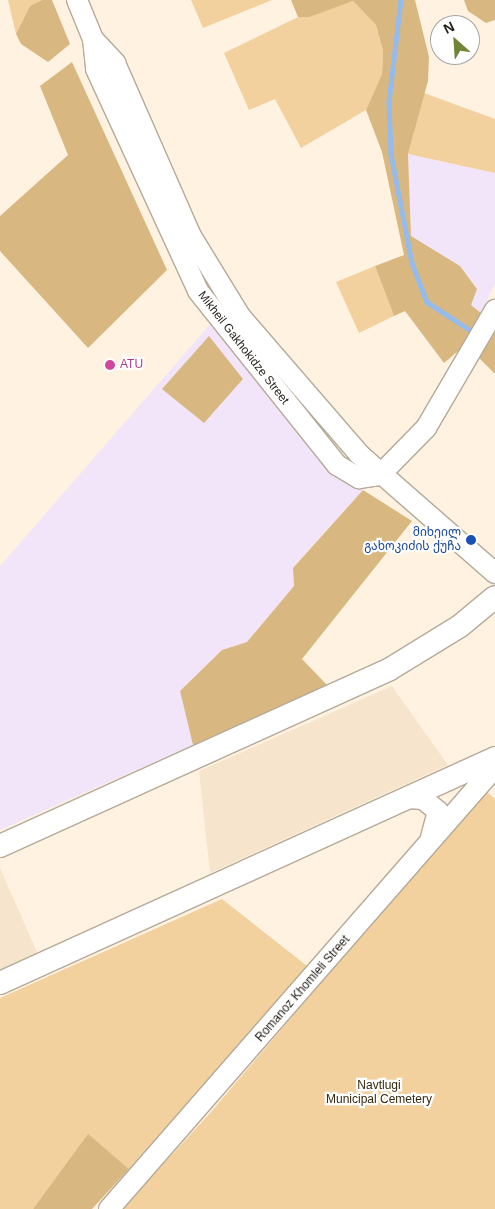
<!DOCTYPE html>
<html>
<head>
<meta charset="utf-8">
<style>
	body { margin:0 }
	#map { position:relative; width:495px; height:1209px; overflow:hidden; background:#fff2e0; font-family:Helvetica,"Noto Sans Georgian",sans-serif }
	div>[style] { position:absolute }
	.built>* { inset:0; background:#f6e5cc }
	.industrial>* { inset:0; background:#f2e5f9 }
	.green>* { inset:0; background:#f2d19e }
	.forest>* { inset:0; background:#d9b781 }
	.stream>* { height:4.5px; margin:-2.25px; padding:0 2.25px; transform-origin:2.25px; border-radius:2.25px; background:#94bbeb }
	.roads { filter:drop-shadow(1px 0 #b5a998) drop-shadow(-1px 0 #b5a998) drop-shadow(0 1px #b5a998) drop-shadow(0 -1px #b5a998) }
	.tertiary>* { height:20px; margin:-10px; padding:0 10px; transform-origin:10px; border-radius:10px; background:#fff }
	.secondary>* { height:22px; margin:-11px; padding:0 11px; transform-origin:11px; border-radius:11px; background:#fff }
	.dots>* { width:14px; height:14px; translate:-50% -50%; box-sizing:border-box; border:2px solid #fff; border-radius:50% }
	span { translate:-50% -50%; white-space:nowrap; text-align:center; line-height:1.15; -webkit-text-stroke:4.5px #fff; paint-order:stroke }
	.street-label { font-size:12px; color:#221e17 }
	.hotel-label { font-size:12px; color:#b23c85 }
	.left { translate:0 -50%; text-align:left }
	.transit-label { font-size:12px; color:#164399 }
	.right { translate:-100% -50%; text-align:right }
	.park-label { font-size:12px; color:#382910 }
	.north { position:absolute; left:430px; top:15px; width:50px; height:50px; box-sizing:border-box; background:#fff; border:1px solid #a7a5a2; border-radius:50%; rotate:334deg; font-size:14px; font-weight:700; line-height:20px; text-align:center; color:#221e17 }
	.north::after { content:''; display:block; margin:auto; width:18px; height:22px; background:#718536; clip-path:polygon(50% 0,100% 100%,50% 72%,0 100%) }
</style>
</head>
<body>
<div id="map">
	<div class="built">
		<div style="clip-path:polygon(392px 686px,448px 765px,210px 873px,199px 771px)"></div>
		<div style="clip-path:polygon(0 868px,38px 954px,0 971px)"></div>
	</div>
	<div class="industrial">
		<div style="clip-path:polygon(408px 154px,495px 173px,495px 284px,481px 313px,471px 305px,477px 288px,460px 266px,411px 236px)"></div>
		<div style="clip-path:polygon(212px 322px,351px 484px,363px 490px,293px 567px,294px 586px,247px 642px,222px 650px,180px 691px,193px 745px,0 830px,0 566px)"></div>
	</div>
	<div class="green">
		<div style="clip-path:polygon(8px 0,42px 0,30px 6px,16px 34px)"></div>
		<div style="clip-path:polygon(191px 0,272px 0,203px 28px)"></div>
		<div style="clip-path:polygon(353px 1px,376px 25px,383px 51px,382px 74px,366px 110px,301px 148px,275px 99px,249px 110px,224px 53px,298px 17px)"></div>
		<div style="clip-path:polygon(424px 93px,495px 119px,495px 173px,408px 154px)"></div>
		<div style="clip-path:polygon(375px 266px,394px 316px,359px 333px,336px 282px)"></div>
		<div style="clip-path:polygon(485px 790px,495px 799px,495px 1209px,122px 1209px,211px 1112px)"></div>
		<div style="clip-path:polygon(222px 899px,307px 966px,129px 1169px,88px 1135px,33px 1209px,0 1209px,0 998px)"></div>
	</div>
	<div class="forest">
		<div style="clip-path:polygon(42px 0,52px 0,70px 44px,48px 62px,21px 44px,16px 34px,30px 6px)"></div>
		<div style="clip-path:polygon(291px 0,415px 0,429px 57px,428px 81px,408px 154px,411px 236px,460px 266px,477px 289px,471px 305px,481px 313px,463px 347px,444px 363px,405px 311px,394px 316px,375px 266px,404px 255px,382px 152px,366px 110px,382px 74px,383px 51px,376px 25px,353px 1px,309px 17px,298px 17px)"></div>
		<div style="clip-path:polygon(464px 0,495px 0,495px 20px,486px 23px,468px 11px)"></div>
		<div style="clip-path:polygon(72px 62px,167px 270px,88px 348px,0 251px,0 216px,68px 155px,40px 86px)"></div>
		<div style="clip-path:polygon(495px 326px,495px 374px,479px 358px)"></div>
		<div style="clip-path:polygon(209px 336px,243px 379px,204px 423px,162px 389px)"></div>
		<div style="clip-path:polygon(363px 490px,412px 521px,302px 659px,327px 685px,193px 745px,180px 691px,222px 650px,247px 642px,294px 586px,293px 568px)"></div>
		<div style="clip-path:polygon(88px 1134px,129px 1169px,92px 1209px,33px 1209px)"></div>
	</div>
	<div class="stream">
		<div style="left:401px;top:0;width:103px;rotate:96.7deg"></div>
		<div style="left:389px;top:102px;width:52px;rotate:87.8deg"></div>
		<div style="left:391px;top:154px;width:111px;rotate:79.1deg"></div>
		<div style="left:412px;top:263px;width:42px;rotate:69deg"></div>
		<div style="left:427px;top:302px;width:55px;rotate:33.1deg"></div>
	</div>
	<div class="roads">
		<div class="tertiary">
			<div style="left:77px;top:0;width:42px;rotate:67.7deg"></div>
			<div style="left:93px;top:39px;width:30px;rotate:84deg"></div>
			<div style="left:96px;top:69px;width:244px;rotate:65.3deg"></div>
			<div style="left:198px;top:291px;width:223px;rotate:51.4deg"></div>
			<div style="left:337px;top:465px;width:26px;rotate:31deg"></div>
			<div style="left:359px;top:478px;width:21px;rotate:-8deg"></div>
			<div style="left:380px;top:475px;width:66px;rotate:-45.6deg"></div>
			<div style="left:426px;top:428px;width:137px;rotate:-59.7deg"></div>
			<div style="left:93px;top:39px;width:33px;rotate:47deg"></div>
			<div style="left:115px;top:63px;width:189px;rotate:66.3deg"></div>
			<div style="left:191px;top:236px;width:94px;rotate:58.5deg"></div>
			<div style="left:240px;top:316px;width:182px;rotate:49.2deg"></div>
			<div style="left:359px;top:454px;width:181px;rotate:41.2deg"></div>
			<div style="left:408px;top:798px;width:15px;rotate:4deg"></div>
			<div style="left:423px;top:799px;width:19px;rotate:39deg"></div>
			<div style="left:438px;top:811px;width:27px;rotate:105deg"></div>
			<div style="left:109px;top:1209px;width:587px;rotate:-48.87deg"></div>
		</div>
		<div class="secondary">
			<div style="left:0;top:846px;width:428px;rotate:-24.4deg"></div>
			<div style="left:390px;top:669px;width:82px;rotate:-31.6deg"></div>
			<div style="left:460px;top:626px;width:45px;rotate:-39.6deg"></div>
			<div style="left:0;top:983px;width:544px;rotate:-24.44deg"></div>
		</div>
	</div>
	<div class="dots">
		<div style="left:110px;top:365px;background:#d1479c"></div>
		<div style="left:471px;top:540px;background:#1a4fb4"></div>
	</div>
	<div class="street-label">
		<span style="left:243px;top:348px;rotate:52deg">Mikheil Gakhokidze Street</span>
		<span style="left:303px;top:989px;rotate:-49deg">Romanoz Khomleli Street</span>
	</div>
	<div class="hotel-label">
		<span class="left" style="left:120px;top:365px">ATU</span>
	</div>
	<div class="transit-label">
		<span class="right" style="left:461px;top:540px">მიხეილ<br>გახოკიძის ქუჩა</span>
	</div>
	<div class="park-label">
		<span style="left:379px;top:1093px">Navtlugi<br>Municipal Cemetery</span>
	</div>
	<div class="north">N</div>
</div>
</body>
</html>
